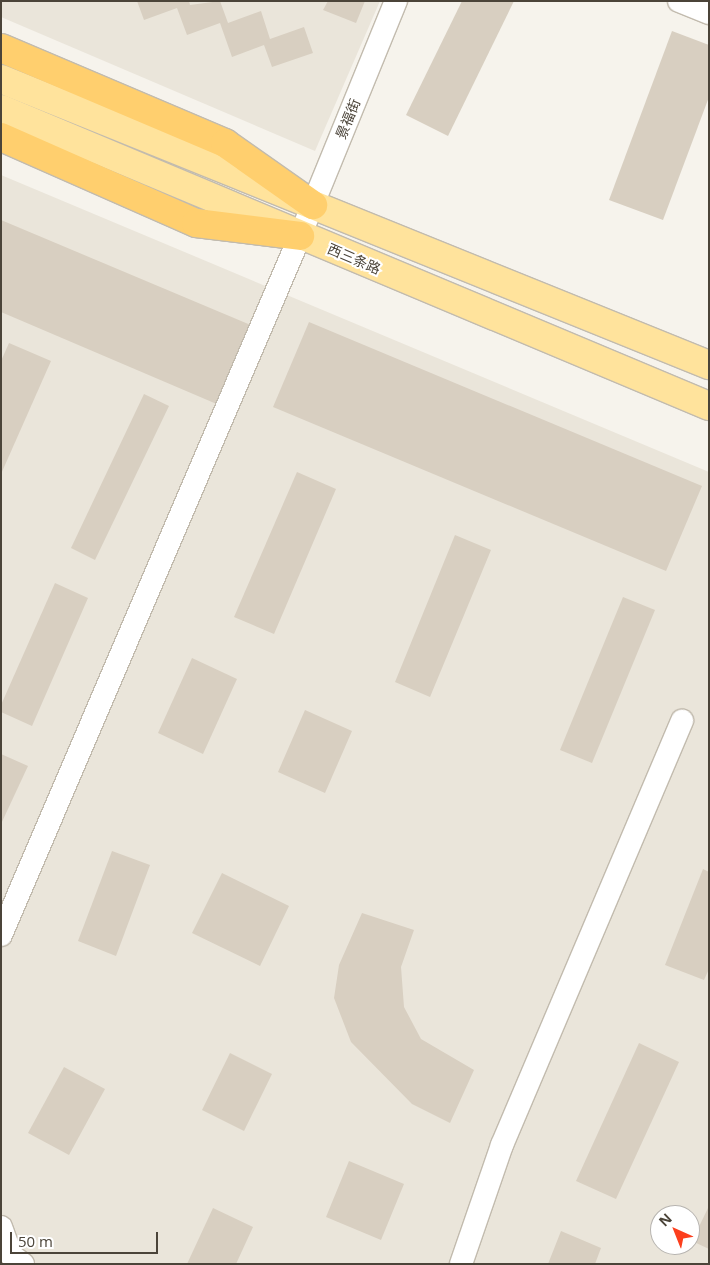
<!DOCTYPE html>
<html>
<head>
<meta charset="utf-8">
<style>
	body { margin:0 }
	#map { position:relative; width:710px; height:1265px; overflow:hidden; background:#f6f3ec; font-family:"Open Sans","Noto Sans SC",sans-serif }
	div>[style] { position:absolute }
	.residential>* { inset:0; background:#eae5da }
	.building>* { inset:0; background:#d8cfc1 }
	.roads { filter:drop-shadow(1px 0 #c2bbae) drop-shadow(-1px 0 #c2bbae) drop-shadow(0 1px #c2bbae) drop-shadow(0 -1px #c2bbae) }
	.minor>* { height:22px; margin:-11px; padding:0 11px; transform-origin:11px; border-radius:11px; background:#fff }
	.major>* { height:28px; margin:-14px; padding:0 14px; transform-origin:14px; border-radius:14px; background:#ffe39c }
	.highway>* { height:28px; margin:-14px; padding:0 14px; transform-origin:14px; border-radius:14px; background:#ffcf6e }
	span { translate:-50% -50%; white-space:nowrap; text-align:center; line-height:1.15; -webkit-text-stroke:4px #fff; paint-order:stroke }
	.street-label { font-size:14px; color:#4b4439 }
	.frame { position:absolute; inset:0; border:2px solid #4b4439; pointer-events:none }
	.north { position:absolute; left:650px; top:1205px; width:50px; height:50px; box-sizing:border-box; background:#fff; border:1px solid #b7b4b0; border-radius:50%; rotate:316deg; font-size:14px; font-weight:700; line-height:20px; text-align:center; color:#4b4439 }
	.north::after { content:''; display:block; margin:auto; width:18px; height:22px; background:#fc3f1d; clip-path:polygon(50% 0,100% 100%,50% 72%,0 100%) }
	.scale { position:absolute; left:10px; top:1232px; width:148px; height:22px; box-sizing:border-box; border:2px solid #4b4439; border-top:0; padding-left:6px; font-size:15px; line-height:18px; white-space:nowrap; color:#4b4439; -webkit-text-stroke:4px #fff; paint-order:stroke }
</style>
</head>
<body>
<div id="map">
	<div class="residential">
		<div style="clip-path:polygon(1px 1px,380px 1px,315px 151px,1px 17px)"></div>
		<div style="clip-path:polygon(evenodd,1px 175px,709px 472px,709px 1264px,1px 1264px,1px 175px,660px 1215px,690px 1215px,690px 1245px,660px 1245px,660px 1215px)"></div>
	</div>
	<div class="building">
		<div style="clip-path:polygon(137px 1px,189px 1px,190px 5px,220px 1px,228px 23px,261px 11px,270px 39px,304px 27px,313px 53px,272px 67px,264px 45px,232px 57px,220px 23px,187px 35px,177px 8px,144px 20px)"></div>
		<div style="clip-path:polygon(328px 1px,365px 1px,356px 23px,323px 10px)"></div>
		<div style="clip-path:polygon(462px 1px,514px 1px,448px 136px,406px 115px)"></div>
		<div style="clip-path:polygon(672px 31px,709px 45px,709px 97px,663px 220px,609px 200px)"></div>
		<div style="clip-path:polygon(1px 220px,253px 326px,219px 405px,1px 312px)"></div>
		<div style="clip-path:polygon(309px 322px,702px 486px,666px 571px,273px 407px)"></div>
		<div style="clip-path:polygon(9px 343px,51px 361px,1px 474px,1px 361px)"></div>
		<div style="clip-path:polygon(144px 394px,169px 406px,95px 560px,71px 548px)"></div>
		<div style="clip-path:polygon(297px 472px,336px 489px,274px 634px,234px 617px)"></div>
		<div style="clip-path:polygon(455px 535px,491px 550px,430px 697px,395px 682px)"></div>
		<div style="clip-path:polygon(55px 583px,88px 598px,32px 726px,1px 712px,1px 705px)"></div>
		<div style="clip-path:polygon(623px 597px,655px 610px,592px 763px,560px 750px)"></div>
		<div style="clip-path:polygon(192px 658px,237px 679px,203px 754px,158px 733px)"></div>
		<div style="clip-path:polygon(305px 710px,352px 731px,325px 793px,278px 772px)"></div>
		<div style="clip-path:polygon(1px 754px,28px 766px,1px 824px)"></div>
		<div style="clip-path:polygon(112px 851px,150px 865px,116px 956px,78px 941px)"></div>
		<div style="clip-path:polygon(703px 869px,709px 872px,709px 969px,704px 980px,665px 965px)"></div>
		<div style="clip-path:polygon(222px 873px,289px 906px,260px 966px,192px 933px)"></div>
		<div style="clip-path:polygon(362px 913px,414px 930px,401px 967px,404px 1007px,421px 1039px,474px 1070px,450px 1123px,412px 1104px,351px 1042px,334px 998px,339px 965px)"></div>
		<div style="clip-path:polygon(639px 1043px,679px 1062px,616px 1199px,576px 1181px)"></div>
		<div style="clip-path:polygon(230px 1053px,272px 1074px,244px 1131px,202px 1110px)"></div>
		<div style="clip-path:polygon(64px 1067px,105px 1089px,69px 1155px,28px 1133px)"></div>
		<div style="clip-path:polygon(349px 1161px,404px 1184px,381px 1240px,326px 1217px)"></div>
		<div style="clip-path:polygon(709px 1206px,709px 1249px,692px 1241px)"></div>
		<div style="clip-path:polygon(213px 1208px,253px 1227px,236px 1264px,187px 1264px)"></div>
		<div style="clip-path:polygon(561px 1231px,601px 1248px,595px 1264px,548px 1264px)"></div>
	</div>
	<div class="roads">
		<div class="minor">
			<div style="left:679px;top:1px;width:32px;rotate:22deg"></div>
			<div style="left:1px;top:935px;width:760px;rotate:-66.84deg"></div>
			<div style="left:300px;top:236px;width:254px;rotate:-67.8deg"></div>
			<div style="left:1px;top:1227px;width:30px;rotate:70deg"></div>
			<div style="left:11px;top:1255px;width:15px;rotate:37deg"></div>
			<div style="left:461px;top:1264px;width:126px;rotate:-71deg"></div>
			<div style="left:502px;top:1145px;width:461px;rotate:-67deg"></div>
		</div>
		<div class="major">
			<div style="left:1px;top:79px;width:764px;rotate:22deg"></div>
			<div style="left:1px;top:109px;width:768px;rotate:22.76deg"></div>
		</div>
		<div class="highway">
			<div style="left:1px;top:48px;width:243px;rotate:23deg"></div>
			<div style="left:225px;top:143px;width:108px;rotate:35.2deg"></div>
			<div style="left:1px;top:137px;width:213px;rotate:23.8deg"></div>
			<div style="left:196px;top:223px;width:105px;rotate:7.1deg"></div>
		</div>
	</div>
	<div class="street-label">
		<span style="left:348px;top:119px;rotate:-68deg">景福街</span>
		<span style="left:354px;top:259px;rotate:23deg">西三条路</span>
	</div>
	<div class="frame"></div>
	<div class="north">N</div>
	<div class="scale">50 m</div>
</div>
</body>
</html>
